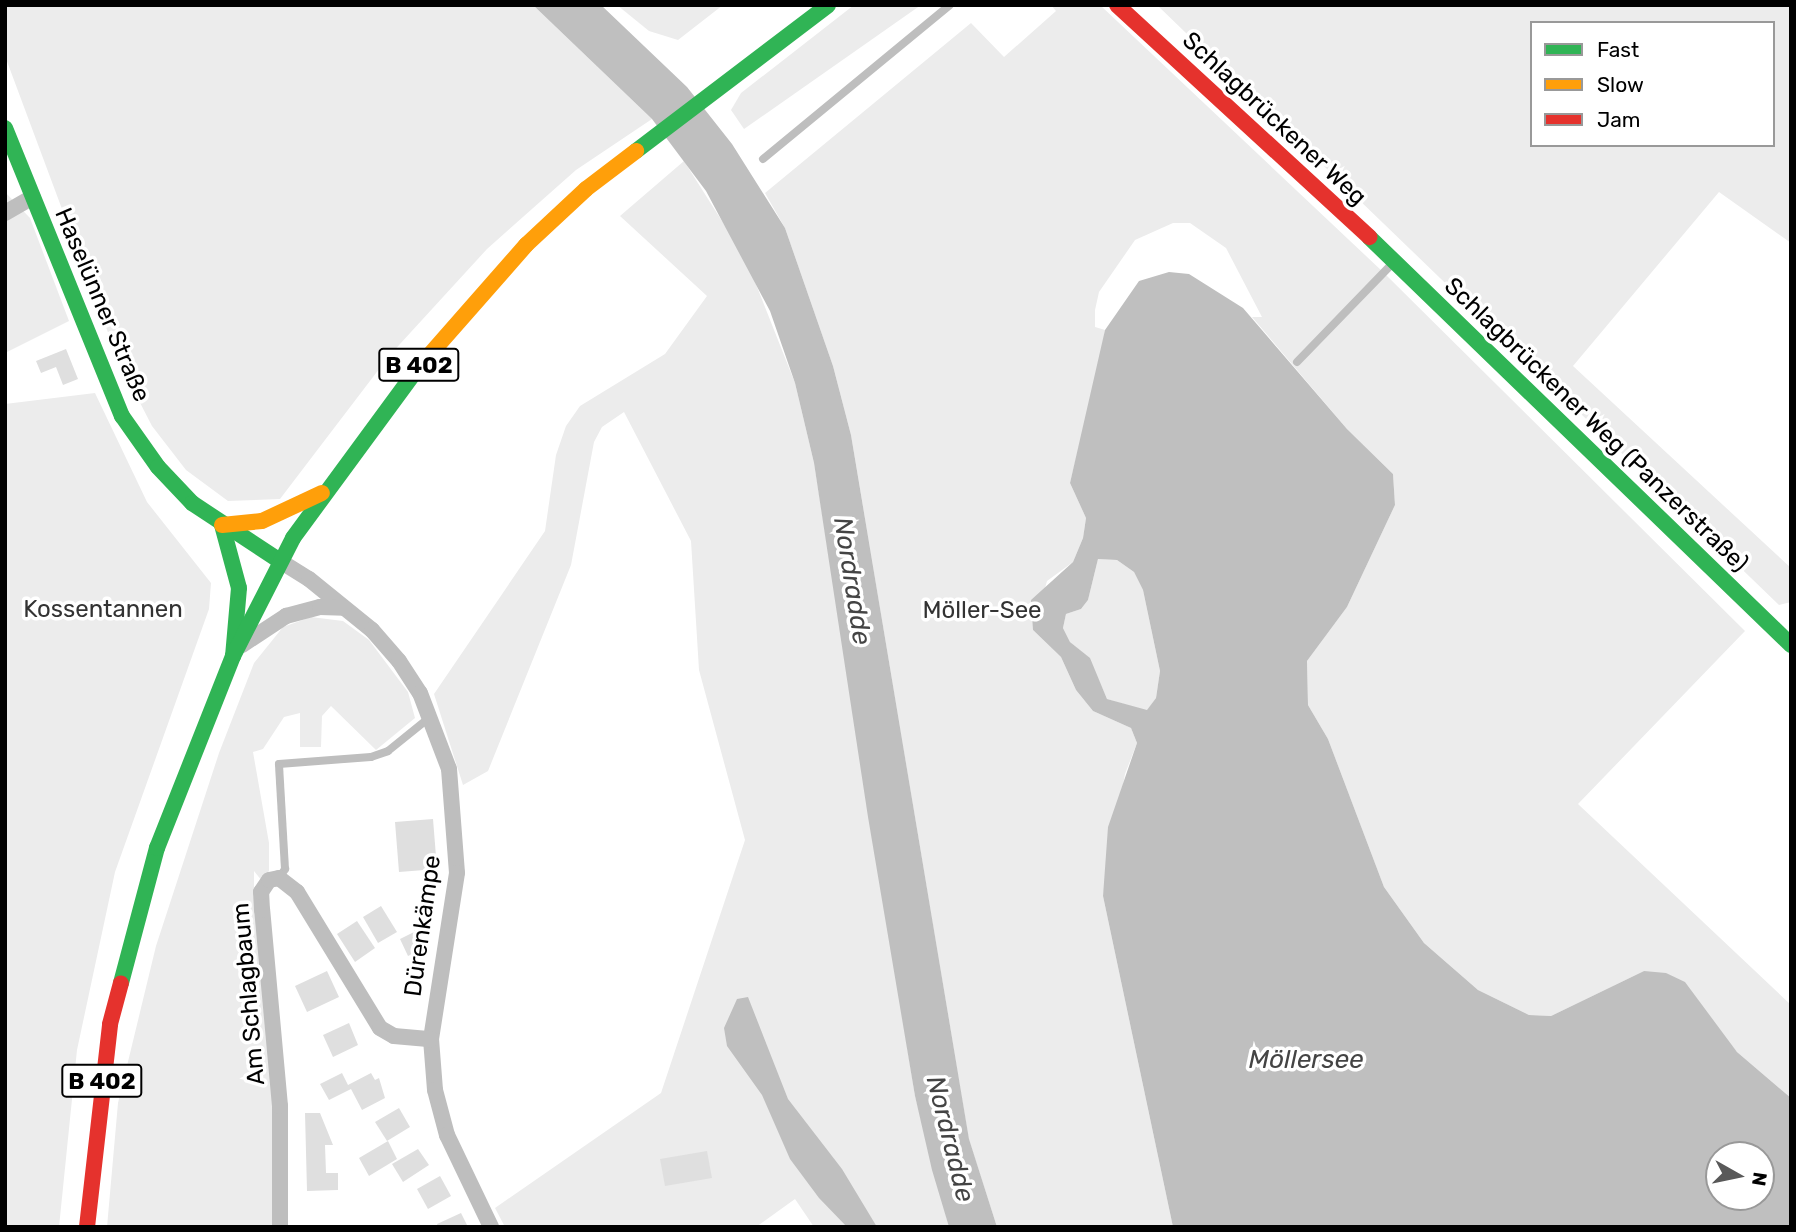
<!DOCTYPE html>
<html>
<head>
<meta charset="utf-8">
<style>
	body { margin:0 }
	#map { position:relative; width:1796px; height:1232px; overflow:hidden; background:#fff; font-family:Rubik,sans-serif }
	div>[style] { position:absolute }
	.green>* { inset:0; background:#ececec }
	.water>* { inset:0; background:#bfbfbf }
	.building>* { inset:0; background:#dfdfdf }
	.lane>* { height:8px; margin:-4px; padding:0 4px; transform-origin:4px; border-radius:4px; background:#bebebe }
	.street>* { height:16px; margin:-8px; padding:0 8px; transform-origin:8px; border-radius:8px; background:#bebebe }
	.fast>* { height:16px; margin:-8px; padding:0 8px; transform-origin:8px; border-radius:8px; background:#30b455 }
	.slow>* { height:16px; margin:-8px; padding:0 8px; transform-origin:8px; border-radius:8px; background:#ff9f0a }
	.jam>* { height:16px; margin:-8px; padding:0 8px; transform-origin:8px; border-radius:8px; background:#e5322d }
	span { translate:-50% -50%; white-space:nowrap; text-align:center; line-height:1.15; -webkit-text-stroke:7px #fff; paint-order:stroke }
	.shield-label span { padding:2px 5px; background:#fff; border:2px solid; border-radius:5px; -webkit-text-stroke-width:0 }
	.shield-label { font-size:23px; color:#000; font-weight:700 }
	.street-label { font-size:24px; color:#000 }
	.park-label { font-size:24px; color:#333 }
	.water-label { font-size:26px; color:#444; font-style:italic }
	.frame { position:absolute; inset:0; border:7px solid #000; pointer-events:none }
	.legend { position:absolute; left:1530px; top:21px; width:245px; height:126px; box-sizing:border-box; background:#fff; border:2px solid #999; margin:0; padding:9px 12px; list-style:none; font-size:21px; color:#000 }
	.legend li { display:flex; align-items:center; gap:14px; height:35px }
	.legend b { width:35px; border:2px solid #999 }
	.north { position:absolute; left:1705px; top:1141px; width:70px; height:70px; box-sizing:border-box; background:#fff; border:2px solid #999; border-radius:50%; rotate:99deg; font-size:19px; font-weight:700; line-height:28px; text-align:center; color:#000 }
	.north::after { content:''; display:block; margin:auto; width:24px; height:32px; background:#595959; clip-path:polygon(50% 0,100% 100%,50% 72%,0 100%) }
</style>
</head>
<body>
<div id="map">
	<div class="green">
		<div style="clip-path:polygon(5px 5px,533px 5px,652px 119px,576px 170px,487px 249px,389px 356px,280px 499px,228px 501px,186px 470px,152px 426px,119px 362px,5px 56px)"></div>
		<div style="clip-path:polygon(617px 5px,723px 5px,678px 40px,649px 31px)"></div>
		<div style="clip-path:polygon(854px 5px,921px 5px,744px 129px,731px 110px,741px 93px)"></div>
		<div style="clip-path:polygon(1051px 5px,1100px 5px,1383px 272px,1745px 631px,1578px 804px,1791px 1005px,1791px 1098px,1737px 1052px,1719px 1031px,1644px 971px,1551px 1016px,1529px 1015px,1478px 990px,1424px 943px,1384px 887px,1328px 739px,1308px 705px,1307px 661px,1347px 607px,1395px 505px,1393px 474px,1347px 429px,1252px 317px,1262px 317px,1226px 248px,1190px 223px,1173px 223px,1135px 240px,1099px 292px,1095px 310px,1095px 327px,1105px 330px,1101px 357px,1070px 483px,1086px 518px,1083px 538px,1073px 562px,1047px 581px,1033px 630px,1061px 657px,1076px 690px,1093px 711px,1131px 728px,1137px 743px,1125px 774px,1103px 896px,1173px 1227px,997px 1227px,969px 1140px,851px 435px,833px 366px,785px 228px,765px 193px,971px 23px,1004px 57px,1056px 11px)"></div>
		<div style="clip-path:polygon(evenodd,1157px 5px,1791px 5px,1791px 243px,1719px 192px,1573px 366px,1791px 568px,1791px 602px,1779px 605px,1157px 5px,1532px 23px,1773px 23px,1773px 145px,1532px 145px,1532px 23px)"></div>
		<div style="clip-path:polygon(684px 161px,746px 259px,795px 383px,814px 463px,915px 1096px,949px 1227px,814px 1227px,795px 1199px,756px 1227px,505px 1227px,495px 1208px,661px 1093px,745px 840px,699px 670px,691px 541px,624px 412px,602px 427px,594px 442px,571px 565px,488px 771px,463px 785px,434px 694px,545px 531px,556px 455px,566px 426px,580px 406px,665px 354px,707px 296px,620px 216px)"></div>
		<div style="clip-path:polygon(5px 192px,30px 218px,69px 321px,5px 353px)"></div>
		<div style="clip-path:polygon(95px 393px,147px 502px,211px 583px,209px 609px,115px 872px,77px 1050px,59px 1227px,5px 1227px,5px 404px)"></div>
		<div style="clip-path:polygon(1098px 559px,1117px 560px,1134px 572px,1143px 590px,1160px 671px,1156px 698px,1147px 711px,1107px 699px,1089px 658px,1070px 642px,1063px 628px,1066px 614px,1081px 609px,1088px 600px)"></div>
		<div style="clip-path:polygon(311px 617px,343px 621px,369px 640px,408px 692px,415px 718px,376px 750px,331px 706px,322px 716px,321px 747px,300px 747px,300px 713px,284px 717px,263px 749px,253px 752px,269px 843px,269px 871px,262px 881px,254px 871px,254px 900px,277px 1106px,273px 1227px,107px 1227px,118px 1103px,156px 946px,219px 753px,254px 663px,283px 627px)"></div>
	</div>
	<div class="water">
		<div style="clip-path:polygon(533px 5px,601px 5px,687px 87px,732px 144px,785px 228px,833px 366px,851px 435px,969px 1139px,997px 1227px,949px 1227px,932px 1170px,915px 1096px,868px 817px,814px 463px,795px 383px,770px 311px,706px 191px,652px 119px)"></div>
		<div style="clip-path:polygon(evenodd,1169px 272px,1189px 274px,1243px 308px,1347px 429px,1393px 474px,1395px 505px,1347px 607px,1307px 661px,1308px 705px,1328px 739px,1384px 887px,1424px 943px,1478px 990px,1529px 1015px,1551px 1016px,1644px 971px,1666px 973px,1685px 982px,1737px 1052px,1791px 1098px,1791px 1227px,1173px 1227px,1103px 896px,1108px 827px,1137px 743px,1131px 728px,1093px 711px,1076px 690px,1061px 657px,1033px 630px,1031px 600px,1073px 562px,1083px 538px,1086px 518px,1070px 483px,1105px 330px,1139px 281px,1169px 272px,1098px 559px,1117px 560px,1134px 572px,1143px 590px,1160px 671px,1156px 698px,1147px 710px,1107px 699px,1090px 658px,1070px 642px,1063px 628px,1066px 614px,1081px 609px,1088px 600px,1098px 559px,1169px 272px,1719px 1155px,1761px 1155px,1761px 1197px,1719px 1197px,1719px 1155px)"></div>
		<div style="clip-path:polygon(748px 997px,788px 1099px,842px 1169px,877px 1227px,847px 1227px,819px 1198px,790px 1159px,762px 1095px,727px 1046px,724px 1028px,737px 999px)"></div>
	</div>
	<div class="building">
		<div style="clip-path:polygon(66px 349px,78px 379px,63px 385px,56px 367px,41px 373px,36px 361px)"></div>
		<div style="clip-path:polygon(433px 819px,437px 869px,399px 872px,395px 822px)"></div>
		<div style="clip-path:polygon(421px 901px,436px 903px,427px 947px,408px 956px,400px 939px,414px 932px)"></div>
		<div style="clip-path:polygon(381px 906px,397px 932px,378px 943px,363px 917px)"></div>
		<div style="clip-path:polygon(357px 921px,375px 948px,355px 962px,337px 934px)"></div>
		<div style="clip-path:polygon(327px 971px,339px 997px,307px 1012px,295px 986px)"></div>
		<div style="clip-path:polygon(349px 1023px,358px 1045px,333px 1057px,323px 1035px)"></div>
		<div style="clip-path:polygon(342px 1073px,348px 1085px,371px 1073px,375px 1080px,379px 1078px,385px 1098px,362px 1110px,351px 1089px,329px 1100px,320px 1084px)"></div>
		<div style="clip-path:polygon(399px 1108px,410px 1127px,387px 1141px,375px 1122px)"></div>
		<div style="clip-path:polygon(305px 1113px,320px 1113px,333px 1145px,325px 1145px,326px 1173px,338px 1173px,338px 1190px,307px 1191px)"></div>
		<div style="clip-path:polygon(388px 1141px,397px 1159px,369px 1176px,359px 1158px)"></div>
		<div style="clip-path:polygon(418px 1149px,429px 1165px,403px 1182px,392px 1164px)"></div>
		<div style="clip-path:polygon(707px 1151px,712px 1178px,665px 1186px,660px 1159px)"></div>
		<div style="clip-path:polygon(440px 1176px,451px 1196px,428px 1209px,417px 1189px)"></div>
		<div style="clip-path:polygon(461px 1213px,468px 1227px,438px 1227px,437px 1224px)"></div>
	</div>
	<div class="lane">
		<div style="left:763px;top:159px;width:242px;rotate:-39.5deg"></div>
		<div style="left:1297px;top:362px;width:138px;rotate:-45.9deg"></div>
		<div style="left:279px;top:878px;width:11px;rotate:-56deg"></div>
		<div style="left:285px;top:869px;width:105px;rotate:-93.3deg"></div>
		<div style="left:279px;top:764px;width:92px;rotate:-4.4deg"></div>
		<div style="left:371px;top:757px;width:18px;rotate:-19deg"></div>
		<div style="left:388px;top:751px;width:54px;rotate:-39deg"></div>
	</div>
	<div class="street">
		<div style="left:5px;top:213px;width:32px;rotate:-30deg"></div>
		<div style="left:280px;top:561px;width:34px;rotate:32deg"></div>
		<div style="left:309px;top:579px;width:81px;rotate:39deg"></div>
		<div style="left:372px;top:630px;width:41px;rotate:48.9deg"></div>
		<div style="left:399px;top:661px;width:38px;rotate:57deg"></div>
		<div style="left:420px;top:693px;width:81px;rotate:69.1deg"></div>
		<div style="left:449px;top:769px;width:104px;rotate:85.6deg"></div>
		<div style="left:457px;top:873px;width:168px;rotate:98.9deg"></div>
		<div style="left:431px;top:1039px;width:51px;rotate:85.5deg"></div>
		<div style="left:435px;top:1090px;width:47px;rotate:75.1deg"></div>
		<div style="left:447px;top:1135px;width:102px;rotate:64.4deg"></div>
		<div style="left:242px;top:645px;width:53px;rotate:-33.4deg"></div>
		<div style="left:286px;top:616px;width:35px;rotate:-15deg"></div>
		<div style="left:320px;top:607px;width:24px;rotate:2deg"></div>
		<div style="left:280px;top:1227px;width:121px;rotate:-90deg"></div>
		<div style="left:280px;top:1106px;width:197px;rotate:-95.2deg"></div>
		<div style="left:262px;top:910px;width:18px;rotate:-93deg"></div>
		<div style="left:261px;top:892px;width:14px;rotate:-56deg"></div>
		<div style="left:269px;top:880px;width:10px;rotate:-11deg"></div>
		<div style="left:279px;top:878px;width:23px;rotate:38deg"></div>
		<div style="left:297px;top:892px;width:159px;rotate:58.6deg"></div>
		<div style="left:380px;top:1028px;width:16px;rotate:30deg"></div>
		<div style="left:394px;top:1036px;width:37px;rotate:5deg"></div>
	</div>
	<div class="fast">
		<div style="left:5px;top:128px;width:311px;rotate:67.9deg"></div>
		<div style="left:122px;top:416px;width:62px;rotate:54.8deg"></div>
		<div style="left:158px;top:467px;width:50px;rotate:46.6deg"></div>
		<div style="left:192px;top:503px;width:105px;rotate:33.4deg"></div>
		<div style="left:636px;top:151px;width:241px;rotate:-37.2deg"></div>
		<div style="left:1369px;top:237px;width:587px;rotate:44.03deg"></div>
		<div style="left:222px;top:525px;width:65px;rotate:74.9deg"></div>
		<div style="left:239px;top:588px;width:68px;rotate:95deg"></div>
		<div style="left:121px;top:983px;width:140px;rotate:-75.1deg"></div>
		<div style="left:157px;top:848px;width:206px;rotate:-68.4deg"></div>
		<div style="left:233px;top:656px;width:132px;rotate:-63deg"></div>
		<div style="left:293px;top:538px;width:211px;rotate:-53.7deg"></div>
	</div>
	<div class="slow">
		<div style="left:418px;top:368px;width:164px;rotate:-48.7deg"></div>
		<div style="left:526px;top:245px;width:82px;rotate:-43deg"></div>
		<div style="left:586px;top:189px;width:63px;rotate:-37.2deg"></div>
		<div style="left:222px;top:525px;width:40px;rotate:-5.7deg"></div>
		<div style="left:262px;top:521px;width:66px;rotate:-25deg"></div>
	</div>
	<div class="jam">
		<div style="left:1117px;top:5px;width:343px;rotate:42.6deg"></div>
		<div style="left:87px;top:1227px;width:204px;rotate:-83.5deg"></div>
		<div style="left:110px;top:1024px;width:42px;rotate:-75deg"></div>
	</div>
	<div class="shield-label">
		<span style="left:419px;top:365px">B 402</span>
		<span style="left:102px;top:1081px">B 402</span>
	</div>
	<div class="street-label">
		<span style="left:1274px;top:119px;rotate:43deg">Schlagbrückener Weg</span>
		<span style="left:102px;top:305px;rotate:67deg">Haselünner Straße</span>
		<span style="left:1596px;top:425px;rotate:44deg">Schlagbrückener Weg (Panzerstraße)</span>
		<span style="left:423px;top:926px;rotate:-82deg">Dürenkämpe</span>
		<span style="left:249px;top:994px;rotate:-95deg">Am Schlagbaum</span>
	</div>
	<div class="park-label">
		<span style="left:103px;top:610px">Kossentannen</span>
		<span style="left:982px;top:611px">Möller-See</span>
	</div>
	<div class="water-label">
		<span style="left:852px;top:581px;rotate:81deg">Nordradde</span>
		<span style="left:1306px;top:1060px">Möllersee</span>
		<span style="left:950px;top:1139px;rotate:76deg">Nordradde</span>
	</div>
	<div class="frame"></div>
	<ul class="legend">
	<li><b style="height:9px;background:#30b455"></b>Fast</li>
	<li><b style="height:9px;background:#ff9f0a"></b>Slow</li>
	<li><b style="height:9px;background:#e5322d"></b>Jam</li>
	</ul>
	<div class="north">N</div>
</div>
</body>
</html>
